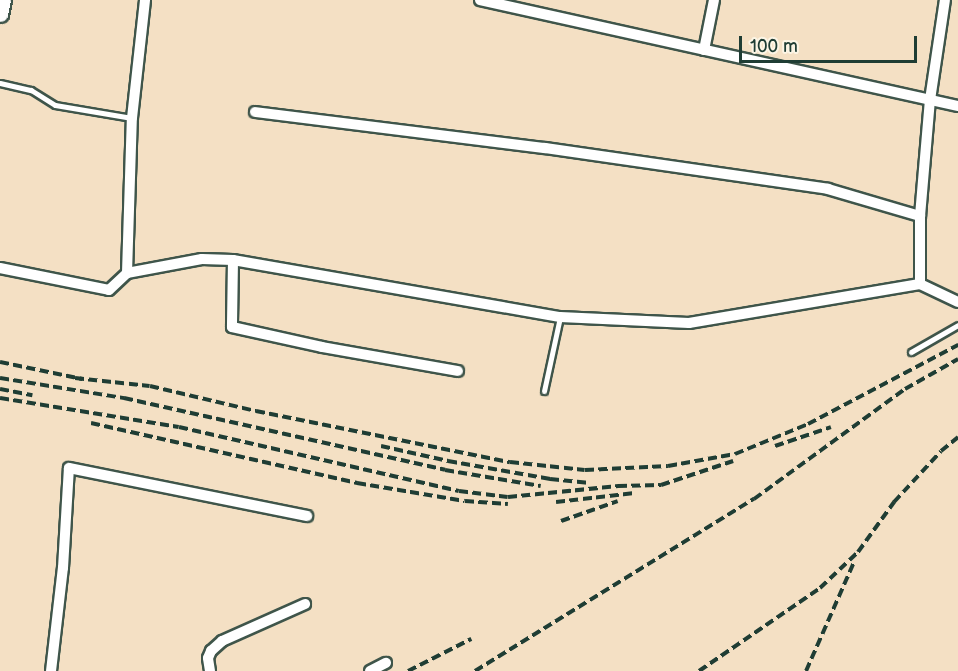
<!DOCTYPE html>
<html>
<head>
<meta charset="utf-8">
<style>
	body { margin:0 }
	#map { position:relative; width:958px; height:671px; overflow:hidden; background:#f4e0c4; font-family:"Balsamiq Sans",sans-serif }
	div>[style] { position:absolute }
	.roads { filter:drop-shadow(2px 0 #3f554a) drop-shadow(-2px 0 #3f554a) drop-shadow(0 2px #3f554a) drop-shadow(0 -2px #3f554a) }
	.lane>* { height:5px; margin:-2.5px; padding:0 2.5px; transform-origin:2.5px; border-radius:2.5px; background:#fff }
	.street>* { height:10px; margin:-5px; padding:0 5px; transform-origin:5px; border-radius:5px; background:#fff }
	.secondary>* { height:15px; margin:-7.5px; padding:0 7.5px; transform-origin:7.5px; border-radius:7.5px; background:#fff }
	.rail>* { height:4px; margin-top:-2px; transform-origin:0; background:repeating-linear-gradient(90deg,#1f3d34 0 9px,transparent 0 13.5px) }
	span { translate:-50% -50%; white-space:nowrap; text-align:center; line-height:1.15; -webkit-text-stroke:4.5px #fcf5e5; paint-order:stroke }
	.scale { position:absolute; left:739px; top:36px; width:178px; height:27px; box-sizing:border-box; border:3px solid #1f3d34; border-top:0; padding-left:8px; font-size:18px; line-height:21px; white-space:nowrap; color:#1f3d34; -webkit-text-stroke:4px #fcf5e5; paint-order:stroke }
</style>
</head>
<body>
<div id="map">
	<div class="roads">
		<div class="lane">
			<div style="left:0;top:83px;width:32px;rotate:13deg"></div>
			<div style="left:31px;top:90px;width:28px;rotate:32deg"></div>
			<div style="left:55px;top:105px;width:78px;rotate:9.6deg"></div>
			<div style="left:911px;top:352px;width:54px;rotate:-29.9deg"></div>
			<div style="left:544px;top:391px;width:76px;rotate:-77.8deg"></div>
		</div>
		<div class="street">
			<div style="left:480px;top:0;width:490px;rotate:12.5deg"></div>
			<div style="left:704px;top:50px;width:51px;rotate:-78.7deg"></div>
			<div style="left:255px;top:112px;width:292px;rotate:7.1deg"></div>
			<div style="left:545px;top:148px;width:286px;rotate:8.2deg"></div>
			<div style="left:828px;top:189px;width:96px;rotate:16.4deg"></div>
			<div style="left:233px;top:260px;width:67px;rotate:90.9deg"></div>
			<div style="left:232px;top:327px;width:92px;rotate:12.5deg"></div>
			<div style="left:322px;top:347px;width:138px;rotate:10deg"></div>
			<div style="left:0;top:268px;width:111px;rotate:11.4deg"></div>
			<div style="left:109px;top:290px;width:25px;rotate:-43deg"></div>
			<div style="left:127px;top:273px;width:76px;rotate:-10.6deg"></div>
			<div style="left:202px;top:259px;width:31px;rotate:2deg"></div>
			<div style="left:233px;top:260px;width:332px;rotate:9.9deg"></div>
			<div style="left:560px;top:317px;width:129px;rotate:2.7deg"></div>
			<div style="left:689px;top:323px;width:234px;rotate:-9.6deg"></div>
			<div style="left:920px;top:284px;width:42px;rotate:25.3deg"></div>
			<div style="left:127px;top:273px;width:155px;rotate:-88.2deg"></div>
			<div style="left:132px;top:118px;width:119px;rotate:-83.7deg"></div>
			<div style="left:920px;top:284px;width:68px;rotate:-90deg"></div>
			<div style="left:920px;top:216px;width:116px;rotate:-85.1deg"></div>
			<div style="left:930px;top:100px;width:101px;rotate:-81.5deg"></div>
			<div style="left:51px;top:671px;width:104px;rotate:-83.4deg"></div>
			<div style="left:63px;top:568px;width:100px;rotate:-86.6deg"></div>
			<div style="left:69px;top:468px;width:243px;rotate:11.4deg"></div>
			<div style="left:210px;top:671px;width:13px;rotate:-99deg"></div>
			<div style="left:208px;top:658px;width:8px;rotate:-67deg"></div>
			<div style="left:211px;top:651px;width:15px;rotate:-42deg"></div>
			<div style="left:222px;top:641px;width:91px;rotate:-24deg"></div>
			<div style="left:370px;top:671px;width:18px;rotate:-27deg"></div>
		</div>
		<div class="secondary">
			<div style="left:0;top:14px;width:14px;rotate:-78deg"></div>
		</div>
	</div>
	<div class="rail">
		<div style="left:0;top:362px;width:84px;rotate:11.7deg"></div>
		<div style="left:0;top:378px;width:126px;rotate:9.2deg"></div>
		<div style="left:124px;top:398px;width:329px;rotate:12.6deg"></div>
		<div style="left:445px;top:470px;width:97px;rotate:9.5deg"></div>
		<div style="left:75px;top:378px;width:75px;rotate:6.1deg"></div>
		<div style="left:150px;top:386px;width:109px;rotate:13.3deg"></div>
		<div style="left:256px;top:411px;width:259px;rotate:11.4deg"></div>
		<div style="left:510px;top:462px;width:75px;rotate:6.1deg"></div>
		<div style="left:585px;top:470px;width:83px;rotate:-2.8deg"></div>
		<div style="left:668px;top:466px;width:68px;rotate:-10.2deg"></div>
		<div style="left:735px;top:454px;width:79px;rotate:-22.3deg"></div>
		<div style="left:808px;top:424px;width:170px;rotate:-27.8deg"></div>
		<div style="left:0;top:389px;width:33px;rotate:11deg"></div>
		<div style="left:0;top:398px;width:181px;rotate:9.2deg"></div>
		<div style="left:179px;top:427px;width:287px;rotate:12.9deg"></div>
		<div style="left:459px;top:491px;width:49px;rotate:7deg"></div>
		<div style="left:508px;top:497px;width:111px;rotate:-5.7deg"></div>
		<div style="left:618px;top:486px;width:43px;rotate:-1.3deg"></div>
		<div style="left:661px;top:485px;width:76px;rotate:-18.4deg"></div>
		<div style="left:91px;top:423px;width:273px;rotate:12.7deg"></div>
		<div style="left:357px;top:483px;width:109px;rotate:9.5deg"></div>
		<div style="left:465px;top:501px;width:43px;rotate:4deg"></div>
		<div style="left:381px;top:446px;width:69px;rotate:12.6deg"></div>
		<div style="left:448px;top:461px;width:104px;rotate:10deg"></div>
		<div style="left:550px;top:479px;width:40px;rotate:5.7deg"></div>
		<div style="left:775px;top:446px;width:59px;rotate:-18.7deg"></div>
		<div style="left:556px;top:502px;width:79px;rotate:-6.6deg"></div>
		<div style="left:561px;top:521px;width:60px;rotate:-19.3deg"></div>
		<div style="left:408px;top:671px;width:71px;rotate:-26.9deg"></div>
		<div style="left:475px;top:671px;width:328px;rotate:-31.7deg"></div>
		<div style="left:754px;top:499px;width:187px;rotate:-36.1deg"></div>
		<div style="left:905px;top:389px;width:61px;rotate:-29.5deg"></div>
		<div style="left:699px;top:671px;width:147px;rotate:-34.4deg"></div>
		<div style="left:820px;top:588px;width:52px;rotate:-43.5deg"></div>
		<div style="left:858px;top:552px;width:62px;rotate:-54.2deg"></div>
		<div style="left:894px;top:502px;width:69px;rotate:-47.3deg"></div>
		<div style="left:941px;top:451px;width:22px;rotate:-39deg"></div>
		<div style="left:806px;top:671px;width:121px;rotate:-66.2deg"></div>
	</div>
	<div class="scale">100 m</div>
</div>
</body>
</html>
